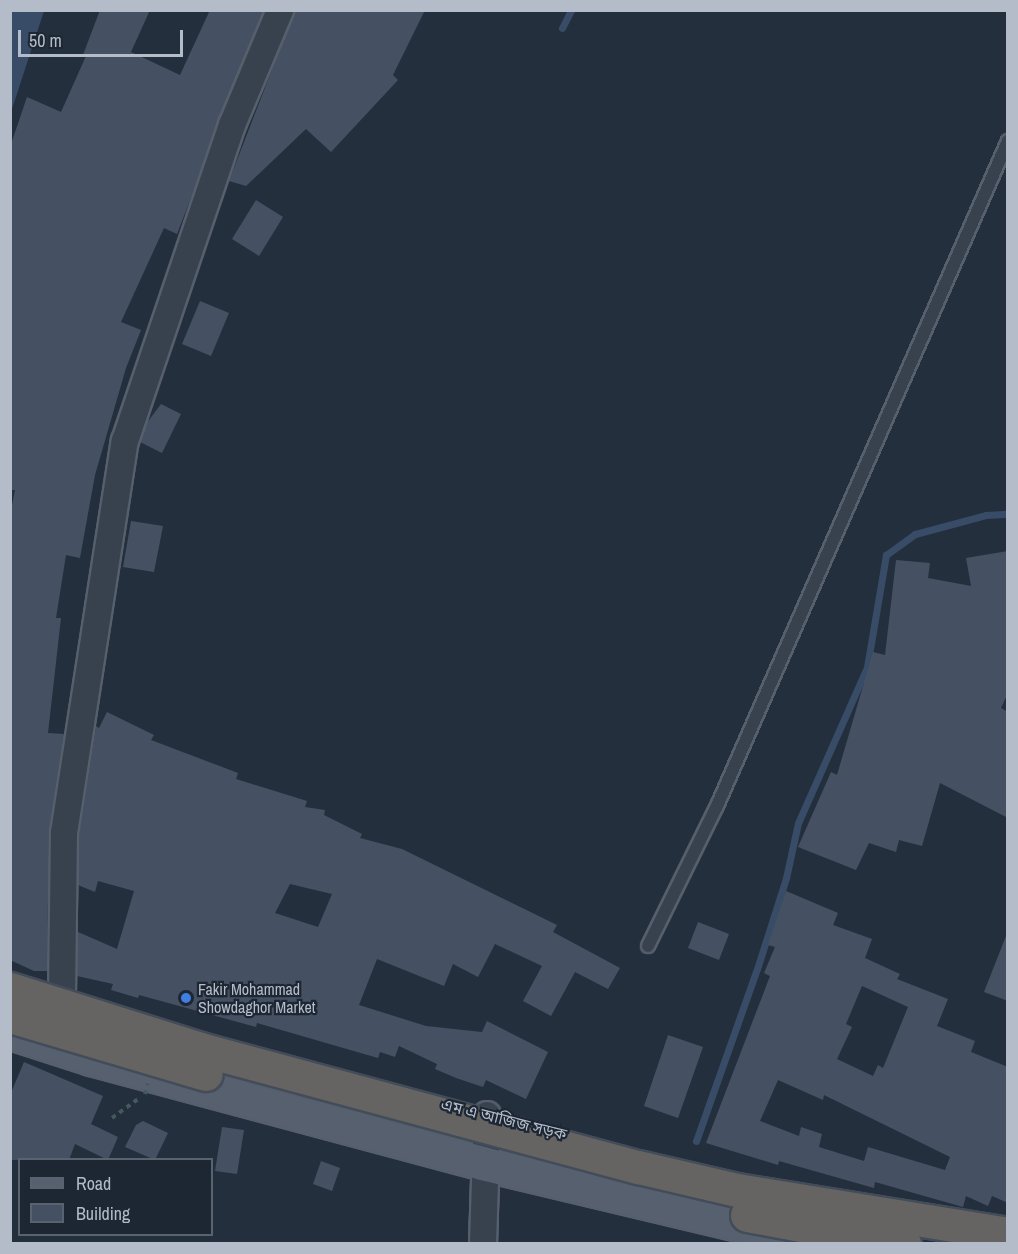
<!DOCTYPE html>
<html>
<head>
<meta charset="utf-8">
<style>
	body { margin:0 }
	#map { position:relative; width:1018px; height:1254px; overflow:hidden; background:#242f3e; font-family:"Archivo Narrow","Noto Sans Bengali",sans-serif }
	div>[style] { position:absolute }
	.water>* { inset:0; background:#394c67 }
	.stream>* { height:7px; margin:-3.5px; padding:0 3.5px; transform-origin:3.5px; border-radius:3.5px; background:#394c67 }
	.building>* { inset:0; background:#455162 }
	.path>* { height:4px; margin-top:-2px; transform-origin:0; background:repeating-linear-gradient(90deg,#44595c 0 4.5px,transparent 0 9px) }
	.roads { filter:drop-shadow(2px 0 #565f6c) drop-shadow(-2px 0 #565f6c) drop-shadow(0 2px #565f6c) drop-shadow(0 -2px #565f6c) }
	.service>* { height:12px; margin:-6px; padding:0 6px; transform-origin:6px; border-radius:6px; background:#38414e }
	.minor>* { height:26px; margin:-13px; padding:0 13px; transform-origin:13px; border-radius:13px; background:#38414e }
	.primary>* { height:33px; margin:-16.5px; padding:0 16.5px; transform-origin:16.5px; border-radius:16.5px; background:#56606e }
	.path-bridge>* { height:4px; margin-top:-2px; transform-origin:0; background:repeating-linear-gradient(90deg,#44595c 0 4.5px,transparent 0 9px) }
	.bridges { filter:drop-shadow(2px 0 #434c59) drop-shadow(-2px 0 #434c59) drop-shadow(0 2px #434c59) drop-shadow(0 -2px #434c59) }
	.trunk-bridge>* { height:33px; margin:-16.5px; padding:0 16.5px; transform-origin:16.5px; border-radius:16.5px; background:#656462 }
	.dots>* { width:16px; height:16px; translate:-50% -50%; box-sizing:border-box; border:3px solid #1d2633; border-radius:50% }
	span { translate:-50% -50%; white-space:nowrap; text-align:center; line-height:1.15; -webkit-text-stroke:4.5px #1d2633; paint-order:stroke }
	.poi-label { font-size:16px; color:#b4bcc9 }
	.left { translate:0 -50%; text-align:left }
	.street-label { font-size:16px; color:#b4bcc9 }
	.frame { position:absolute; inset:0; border:12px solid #b4bcc9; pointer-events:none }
	.legend { position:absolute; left:18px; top:1158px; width:195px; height:78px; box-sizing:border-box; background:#1d2633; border:2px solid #59626f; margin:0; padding:8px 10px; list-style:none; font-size:18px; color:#b4bcc9 }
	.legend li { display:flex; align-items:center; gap:12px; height:30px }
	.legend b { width:30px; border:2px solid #59626f }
	.scale { position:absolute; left:18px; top:30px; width:165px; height:27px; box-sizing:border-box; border:3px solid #b4bcc9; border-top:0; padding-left:8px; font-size:18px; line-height:21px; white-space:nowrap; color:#b4bcc9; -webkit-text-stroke:4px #1d2633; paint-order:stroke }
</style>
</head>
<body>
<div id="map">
	<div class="water">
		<div style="clip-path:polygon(11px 10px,44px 11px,11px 112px,10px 11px)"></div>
	</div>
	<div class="stream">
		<div style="left:562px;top:28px;width:20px;rotate:-63deg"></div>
		<div style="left:696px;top:1141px;width:182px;rotate:-70.5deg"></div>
		<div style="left:757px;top:969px;width:96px;rotate:-72.3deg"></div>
		<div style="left:786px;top:878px;width:56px;rotate:-77.7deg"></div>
		<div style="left:798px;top:823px;width:171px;rotate:-66.1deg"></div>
		<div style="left:867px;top:667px;width:114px;rotate:-80.4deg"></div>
		<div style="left:886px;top:555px;width:36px;rotate:-36deg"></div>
		<div style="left:915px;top:534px;width:73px;rotate:-15deg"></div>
		<div style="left:986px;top:515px;width:22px;rotate:-3deg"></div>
	</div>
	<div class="building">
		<div style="clip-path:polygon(100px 10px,150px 10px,131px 52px,180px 75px,210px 10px,264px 10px,177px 234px,164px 228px,121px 322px,141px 330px,126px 368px,95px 475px,80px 558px,66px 555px,56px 618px,61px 618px,48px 733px,64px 734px,49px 833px,47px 971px,34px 971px,10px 960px,10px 516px,15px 490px,10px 490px,10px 147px,27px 97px,61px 112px,86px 56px,83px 55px)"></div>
		<div style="clip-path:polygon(295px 10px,425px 10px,393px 75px,398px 80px,331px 152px,306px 129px,246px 186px,229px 181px)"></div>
		<div style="clip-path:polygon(256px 200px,283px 217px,259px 256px,232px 239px)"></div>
		<div style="clip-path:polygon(200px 301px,229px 313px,211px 356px,182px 344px)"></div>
		<div style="clip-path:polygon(161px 404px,181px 414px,162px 453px,140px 442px,146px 424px)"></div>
		<div style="clip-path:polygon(131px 521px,163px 526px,154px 572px,123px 567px)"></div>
		<div style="clip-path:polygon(1008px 551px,1008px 693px,1001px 708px,1008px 712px,1008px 818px,940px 783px,922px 846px,899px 840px,896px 852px,869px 843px,856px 870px,798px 847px,831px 772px,837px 775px,873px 652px,885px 655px,896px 560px,930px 563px,928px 578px,971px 586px,966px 558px)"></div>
		<div style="clip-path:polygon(evenodd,107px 712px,154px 735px,151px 740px,238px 773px,236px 779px,307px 801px,305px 807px,325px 810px,324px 815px,362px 834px,360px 838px,402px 849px,557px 925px,553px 932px,620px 968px,608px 989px,575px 972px,551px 1016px,523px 1001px,542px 966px,495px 944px,478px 977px,453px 964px,444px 986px,377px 959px,359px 1005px,426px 1026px,482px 1032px,487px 1021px,548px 1052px,526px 1099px,486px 1080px,483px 1087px,456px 1078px,435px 1069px,437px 1064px,399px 1046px,395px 1057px,380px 1052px,378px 1058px,257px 1023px,256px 1027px,139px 995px,138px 998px,111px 990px,113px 984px,77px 976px,78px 932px,117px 949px,134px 891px,98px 881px,95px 892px,78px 885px,79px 834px,96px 726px,99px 728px,107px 712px,290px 884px,332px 894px,318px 927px,275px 913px,290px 884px)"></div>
		<div style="clip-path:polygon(evenodd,786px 891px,838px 913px,833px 925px,872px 939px,865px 958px,900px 974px,897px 979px,948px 999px,937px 1026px,975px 1041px,971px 1052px,1008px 1067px,1008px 1203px,992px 1196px,988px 1206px,966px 1196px,963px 1207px,875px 1182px,874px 1188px,779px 1161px,778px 1165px,706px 1143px,770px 976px,764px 973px,775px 947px,768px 945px,786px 891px,862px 986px,908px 1007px,883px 1068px,878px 1065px,873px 1076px,837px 1059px,852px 1027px,846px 1024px,862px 986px,786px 891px,778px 1080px,823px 1100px,824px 1095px,950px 1157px,945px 1170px,868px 1147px,864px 1161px,819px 1147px,822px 1134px,801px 1127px,799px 1136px,760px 1121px,778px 1080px)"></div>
		<div style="clip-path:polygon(698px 922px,729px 934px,719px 960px,688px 948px)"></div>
		<div style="clip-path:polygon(1006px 936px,1008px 936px,1008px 1001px,984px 992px)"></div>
		<div style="clip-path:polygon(668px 1035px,703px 1047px,678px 1118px,644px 1106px)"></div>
		<div style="clip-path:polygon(24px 1062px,103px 1096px,91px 1124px,118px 1137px,108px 1160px,75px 1144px,69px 1160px,10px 1160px,10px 1095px)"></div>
		<div style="clip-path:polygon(143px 1121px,168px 1133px,155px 1160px,125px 1147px,136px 1125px)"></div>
		<div style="clip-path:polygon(222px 1127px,244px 1130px,237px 1174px,215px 1171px)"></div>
		<div style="clip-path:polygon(321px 1161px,340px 1168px,332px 1191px,313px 1184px)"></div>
	</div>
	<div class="path">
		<div style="left:112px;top:1118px;width:32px;rotate:-36deg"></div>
	</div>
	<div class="roads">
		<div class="service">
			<div style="left:648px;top:946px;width:156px;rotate:-63.8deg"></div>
			<div style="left:717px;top:806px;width:726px;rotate:-66.37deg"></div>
		</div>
		<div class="minor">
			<div style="left:62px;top:995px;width:162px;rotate:-89.3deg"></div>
			<div style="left:64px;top:833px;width:397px;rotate:-81.2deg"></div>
			<div style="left:125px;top:441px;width:334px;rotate:-71.3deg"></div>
			<div style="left:232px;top:125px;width:125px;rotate:-67.3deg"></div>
			<div style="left:483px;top:1244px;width:129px;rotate:-88.2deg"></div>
		</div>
		<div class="primary">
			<div style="left:10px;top:1032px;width:85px;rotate:17.8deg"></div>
			<div style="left:91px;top:1058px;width:405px;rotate:15deg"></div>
			<div style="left:482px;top:1163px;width:306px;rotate:13.4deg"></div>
		</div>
	</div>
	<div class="path-bridge">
		<div style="left:145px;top:1094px;width:11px;rotate:-75deg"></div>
	</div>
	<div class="bridges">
		<div class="trunk-bridge">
			<div style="left:10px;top:989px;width:199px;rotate:17.5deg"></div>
			<div style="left:200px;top:1049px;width:454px;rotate:15.1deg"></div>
			<div style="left:638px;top:1167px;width:102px;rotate:13.1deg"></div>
			<div style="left:737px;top:1190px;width:275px;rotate:9.2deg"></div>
			<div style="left:10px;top:1016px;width:204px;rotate:16.5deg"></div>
			<div style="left:747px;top:1215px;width:160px;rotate:10.5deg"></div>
		</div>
	</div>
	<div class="dots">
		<div style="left:186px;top:998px;background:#3f7fe0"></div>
	</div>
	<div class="poi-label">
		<span class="left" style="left:198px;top:998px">Fakir Mohammad<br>Showdaghor Market</span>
	</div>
	<div class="street-label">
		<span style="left:504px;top:1119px;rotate:14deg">এম এ আজিজ সড়ক</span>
	</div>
	<div class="frame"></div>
	<ul class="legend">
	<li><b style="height:8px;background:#56606e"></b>Road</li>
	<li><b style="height:16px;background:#455162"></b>Building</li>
	</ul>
	<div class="scale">50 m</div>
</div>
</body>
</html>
